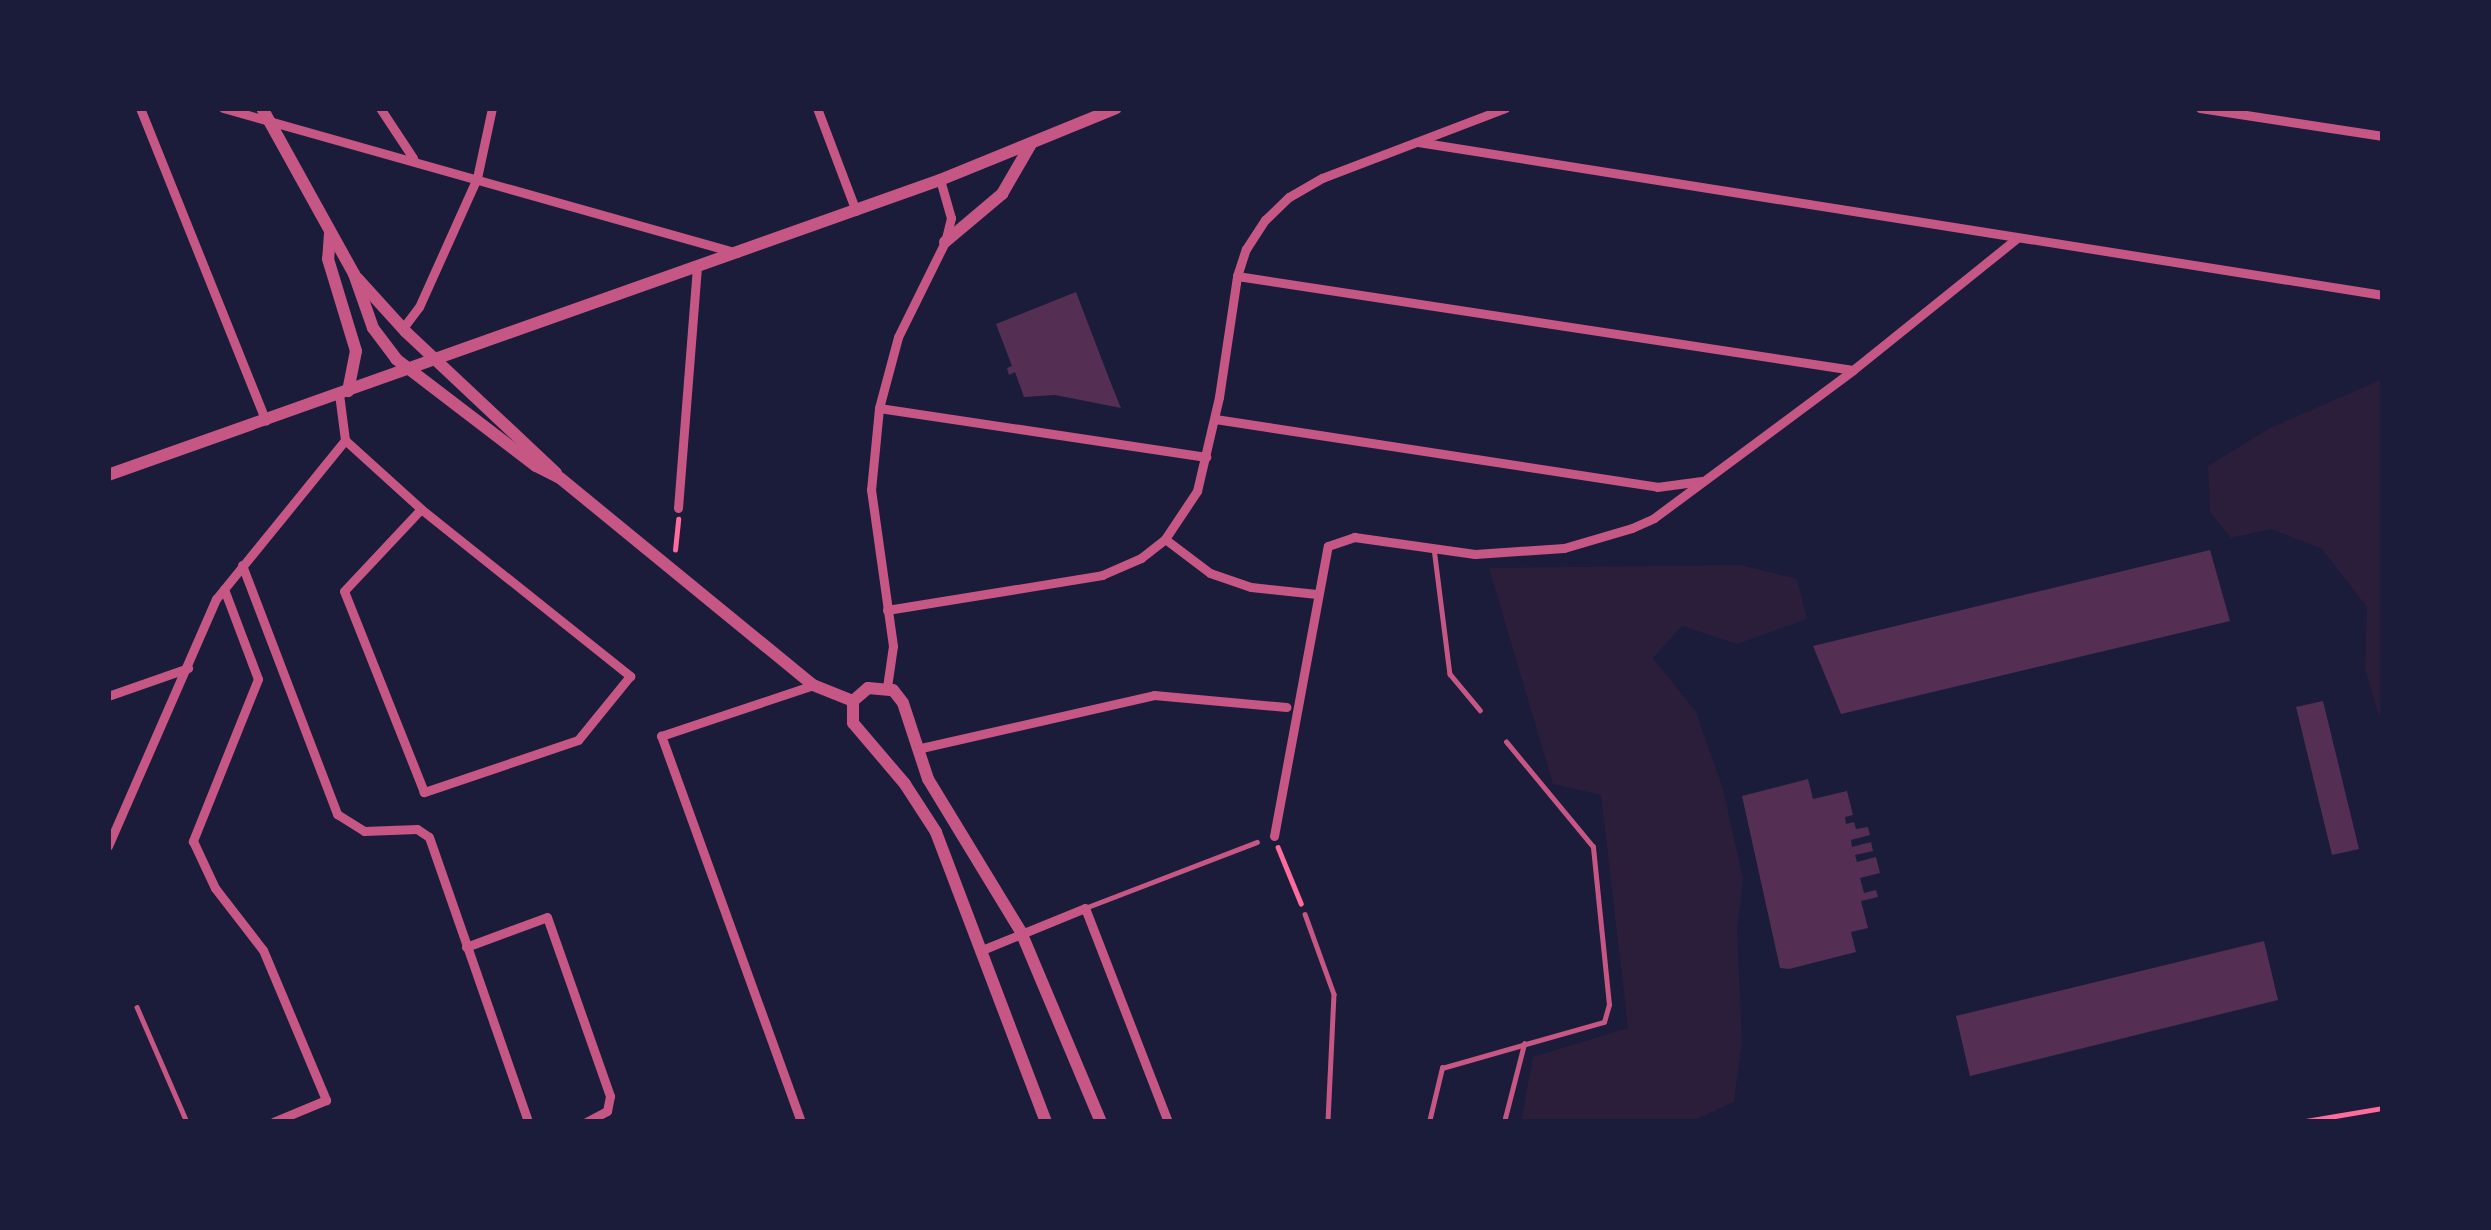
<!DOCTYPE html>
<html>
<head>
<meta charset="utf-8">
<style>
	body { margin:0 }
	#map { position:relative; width:2491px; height:1230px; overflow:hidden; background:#1b1b3a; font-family:Poppins,sans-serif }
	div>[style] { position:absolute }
	.green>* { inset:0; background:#2a1e3b }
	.building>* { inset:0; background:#542f53 }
	.path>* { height:4.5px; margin:-2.25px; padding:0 2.25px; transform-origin:2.25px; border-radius:2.25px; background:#ff6b9d }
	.service>* { height:4.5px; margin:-2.25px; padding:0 2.25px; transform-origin:2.25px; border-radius:2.25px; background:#c65784 }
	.minor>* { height:9px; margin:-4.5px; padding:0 4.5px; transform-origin:4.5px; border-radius:4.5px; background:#c65784 }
	.tertiary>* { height:12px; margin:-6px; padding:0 6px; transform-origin:6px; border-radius:6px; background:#c65784 }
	span { translate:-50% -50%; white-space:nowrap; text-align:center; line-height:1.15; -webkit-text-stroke:12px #1b1b3a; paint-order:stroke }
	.frame { position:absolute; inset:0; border:111px solid #1b1b3a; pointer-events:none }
</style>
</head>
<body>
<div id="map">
	<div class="green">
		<div style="clip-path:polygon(2383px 379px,2383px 729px,2365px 669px,2367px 607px,2322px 549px,2271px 529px,2231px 538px,2210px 512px,2208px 466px,2270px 428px)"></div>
		<div style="clip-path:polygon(1741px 565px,1797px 579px,1807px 619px,1737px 644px,1682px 626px,1653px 658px,1696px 712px,1723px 789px,1743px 879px,1737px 929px,1742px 1042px,1734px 1102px,1690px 1122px,1521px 1122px,1533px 1057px,1628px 1028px,1601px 795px,1553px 784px,1489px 568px)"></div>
	</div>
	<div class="building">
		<div style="clip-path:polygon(1076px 292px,1110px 381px,1121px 408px,1055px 395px,1024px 397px,1015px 372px,1009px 375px,1007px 368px,1012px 366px,996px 324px)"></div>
		<div style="clip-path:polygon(2210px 550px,2230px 621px,1841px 714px,1813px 646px)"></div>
		<div style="clip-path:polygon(2323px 701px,2359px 849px,2332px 855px,2296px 707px)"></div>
		<div style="clip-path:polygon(1808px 779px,1813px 799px,1847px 791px,1853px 815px,1845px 817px,1846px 824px,1854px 822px,1856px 829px,1868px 827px,1870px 835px,1851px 840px,1852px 847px,1871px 842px,1873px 851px,1855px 855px,1857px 862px,1876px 857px,1880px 873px,1860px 878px,1864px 893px,1876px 890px,1878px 897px,1861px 901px,1868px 928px,1851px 932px,1856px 952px,1789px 969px,1780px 968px,1742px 796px)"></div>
		<div style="clip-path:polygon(2264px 941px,2278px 1000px,1970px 1076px,1956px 1016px)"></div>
	</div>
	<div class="path">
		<div style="left:675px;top:550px;width:31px;rotate:-84deg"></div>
		<div style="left:1278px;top:847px;width:61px;rotate:67.7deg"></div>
		<div style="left:2300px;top:1122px;width:84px;rotate:-9.6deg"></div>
	</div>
	<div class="service">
		<div style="left:1434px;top:548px;width:127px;rotate:82.8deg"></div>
		<div style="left:1450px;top:674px;width:47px;rotate:50.2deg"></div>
		<div style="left:1085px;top:908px;width:184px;rotate:-21deg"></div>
		<div style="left:1305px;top:914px;width:85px;rotate:70.1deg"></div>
		<div style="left:1334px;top:994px;width:128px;rotate:92.7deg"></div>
		<div style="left:137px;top:1007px;width:125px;rotate:66.5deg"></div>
		<div style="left:1429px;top:1122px;width:56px;rotate:-76.5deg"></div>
		<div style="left:1442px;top:1068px;width:168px;rotate:-15.9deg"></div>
		<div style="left:1604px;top:1022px;width:18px;rotate:-74deg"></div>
		<div style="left:1609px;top:1005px;width:159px;rotate:-95.8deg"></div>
		<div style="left:1593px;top:847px;width:136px;rotate:-129.6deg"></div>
		<div style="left:1504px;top:1122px;width:81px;rotate:-75.6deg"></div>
	</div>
	<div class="minor">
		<div style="left:140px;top:108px;width:337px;rotate:68.1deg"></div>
		<div style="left:223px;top:108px;width:534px;rotate:15.75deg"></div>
		<div style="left:380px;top:108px;width:60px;rotate:56.6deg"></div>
		<div style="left:817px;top:108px;width:110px;rotate:69.3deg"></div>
		<div style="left:2200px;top:108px;width:185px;rotate:8.7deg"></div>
		<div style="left:1418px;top:142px;width:977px;rotate:9.01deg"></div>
		<div style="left:1237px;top:276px;width:623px;rotate:8.68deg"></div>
		<div style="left:403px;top:328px;width:26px;rotate:-53deg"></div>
		<div style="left:419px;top:307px;width:141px;rotate:-65.8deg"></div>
		<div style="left:477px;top:178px;width:72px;rotate:-77.9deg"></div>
		<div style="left:879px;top:408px;width:331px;rotate:8.5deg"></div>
		<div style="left:1215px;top:419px;width:447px;rotate:8.7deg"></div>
		<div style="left:1657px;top:487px;width:45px;rotate:-7.6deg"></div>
		<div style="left:345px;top:440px;width:103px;rotate:42.2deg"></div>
		<div style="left:421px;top:509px;width:268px;rotate:38.6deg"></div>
		<div style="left:630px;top:676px;width:82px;rotate:129.1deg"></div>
		<div style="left:578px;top:740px;width:163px;rotate:161.3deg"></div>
		<div style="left:424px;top:792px;width:216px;rotate:-111.7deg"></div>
		<div style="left:344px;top:591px;width:112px;rotate:-46.8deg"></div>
		<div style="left:678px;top:508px;width:241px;rotate:-85.5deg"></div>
		<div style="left:1165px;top:539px;width:56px;rotate:37.1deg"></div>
		<div style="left:1210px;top:573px;width:43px;rotate:18.9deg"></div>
		<div style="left:1251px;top:587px;width:66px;rotate:6.1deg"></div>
		<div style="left:242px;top:565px;width:267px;rotate:69.1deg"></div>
		<div style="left:337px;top:814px;width:32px;rotate:32deg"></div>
		<div style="left:364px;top:831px;width:53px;rotate:-2.2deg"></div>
		<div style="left:417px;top:829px;width:14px;rotate:34deg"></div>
		<div style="left:429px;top:837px;width:302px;rotate:70.8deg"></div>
		<div style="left:224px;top:589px;width:96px;rotate:69.3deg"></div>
		<div style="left:258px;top:679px;width:175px;rotate:111.9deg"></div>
		<div style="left:193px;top:841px;width:52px;rotate:64.9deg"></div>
		<div style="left:215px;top:888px;width:78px;rotate:52.3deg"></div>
		<div style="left:263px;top:950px;width:163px;rotate:67.2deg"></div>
		<div style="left:326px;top:1100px;width:57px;rotate:157.5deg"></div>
		<div style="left:887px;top:610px;width:218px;rotate:-9.2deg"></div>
		<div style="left:1102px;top:575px;width:43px;rotate:-23.6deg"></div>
		<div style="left:1141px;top:558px;width:31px;rotate:-38deg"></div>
		<div style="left:1165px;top:539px;width:58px;rotate:-56.3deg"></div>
		<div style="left:1197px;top:491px;width:97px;rotate:-76.8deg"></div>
		<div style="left:1219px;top:397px;width:122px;rotate:-81.5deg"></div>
		<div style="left:1237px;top:276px;width:28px;rotate:-72deg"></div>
		<div style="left:1246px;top:249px;width:35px;rotate:-57deg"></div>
		<div style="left:1265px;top:220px;width:33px;rotate:-44deg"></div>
		<div style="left:1289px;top:197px;width:38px;rotate:-30deg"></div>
		<div style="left:1322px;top:178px;width:196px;rotate:-20.9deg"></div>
		<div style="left:887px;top:687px;width:41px;rotate:-81.7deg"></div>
		<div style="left:893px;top:646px;width:158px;rotate:-98deg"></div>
		<div style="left:871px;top:490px;width:82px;rotate:-84.4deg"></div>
		<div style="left:879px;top:408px;width:73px;rotate:-75deg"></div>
		<div style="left:898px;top:337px;width:106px;rotate:-63.7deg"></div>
		<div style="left:945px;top:242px;width:25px;rotate:-76deg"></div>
		<div style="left:951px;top:218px;width:40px;rotate:-106deg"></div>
		<div style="left:108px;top:696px;width:85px;rotate:-19.3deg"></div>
		<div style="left:921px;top:748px;width:239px;rotate:-12.8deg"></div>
		<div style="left:1154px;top:695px;width:133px;rotate:5.2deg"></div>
		<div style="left:1274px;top:836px;width:295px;rotate:-79.5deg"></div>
		<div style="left:1328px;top:546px;width:28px;rotate:-19deg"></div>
		<div style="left:1354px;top:537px;width:122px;rotate:8deg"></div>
		<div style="left:1475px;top:554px;width:89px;rotate:-3.9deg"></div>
		<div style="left:1564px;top:548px;width:71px;rotate:-16.4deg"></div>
		<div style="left:1632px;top:528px;width:24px;rotate:-24deg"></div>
		<div style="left:1654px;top:518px;width:248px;rotate:-36.6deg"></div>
		<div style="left:1853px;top:370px;width:211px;rotate:-38.8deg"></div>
		<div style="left:108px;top:846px;width:270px;rotate:-66.4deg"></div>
		<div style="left:216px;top:599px;width:205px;rotate:-50.9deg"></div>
		<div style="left:345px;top:440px;width:46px;rotate:-97.4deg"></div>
		<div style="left:466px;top:947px;width:86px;rotate:-20.3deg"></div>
		<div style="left:547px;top:917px;width:190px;rotate:70.6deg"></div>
		<div style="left:610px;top:1096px;width:15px;rotate:101deg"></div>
		<div style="left:607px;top:1111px;width:24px;rotate:152deg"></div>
		<div style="left:982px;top:950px;width:111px;rotate:-22.2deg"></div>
		<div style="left:1085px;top:908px;width:230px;rotate:68.8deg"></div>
		<div style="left:801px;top:1122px;width:411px;rotate:-109.9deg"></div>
		<div style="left:661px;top:736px;width:160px;rotate:-18.5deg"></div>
	</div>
	<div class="tertiary">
		<div style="left:262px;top:108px;width:190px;rotate:61deg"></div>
		<div style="left:354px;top:274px;width:57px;rotate:70.6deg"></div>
		<div style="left:373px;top:328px;width:39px;rotate:53deg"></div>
		<div style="left:396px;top:359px;width:176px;rotate:37.4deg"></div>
		<div style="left:536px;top:466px;width:27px;rotate:27deg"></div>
		<div style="left:560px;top:478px;width:327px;rotate:39.3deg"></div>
		<div style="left:813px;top:685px;width:43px;rotate:21.8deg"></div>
		<div style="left:330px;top:233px;width:26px;rotate:94deg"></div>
		<div style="left:328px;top:259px;width:96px;rotate:73.1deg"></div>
		<div style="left:356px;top:351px;width:41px;rotate:101.3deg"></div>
		<div style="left:945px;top:242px;width:75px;rotate:-40.1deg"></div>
		<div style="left:1002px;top:194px;width:58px;rotate:-59.9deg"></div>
		<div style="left:357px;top:278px;width:73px;rotate:47.8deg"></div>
		<div style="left:406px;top:332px;width:206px;rotate:43.2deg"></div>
		<div style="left:108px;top:475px;width:883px;rotate:-19.52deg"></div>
		<div style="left:940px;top:180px;width:190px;rotate:-22.2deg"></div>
		<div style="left:1046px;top:1122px;width:310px;rotate:-110.8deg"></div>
		<div style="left:936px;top:832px;width:57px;rotate:-122.9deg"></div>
		<div style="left:905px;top:784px;width:80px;rotate:-130.4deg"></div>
		<div style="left:853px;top:723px;width:22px;rotate:-90deg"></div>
		<div style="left:853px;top:701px;width:20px;rotate:-41deg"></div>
		<div style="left:868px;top:688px;width:25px;rotate:5deg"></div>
		<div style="left:893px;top:690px;width:16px;rotate:52deg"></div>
		<div style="left:903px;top:703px;width:80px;rotate:71.8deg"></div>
		<div style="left:928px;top:779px;width:179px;rotate:58.7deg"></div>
		<div style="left:1021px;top:932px;width:206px;rotate:67.2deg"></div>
	</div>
	<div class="frame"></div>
</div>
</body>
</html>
